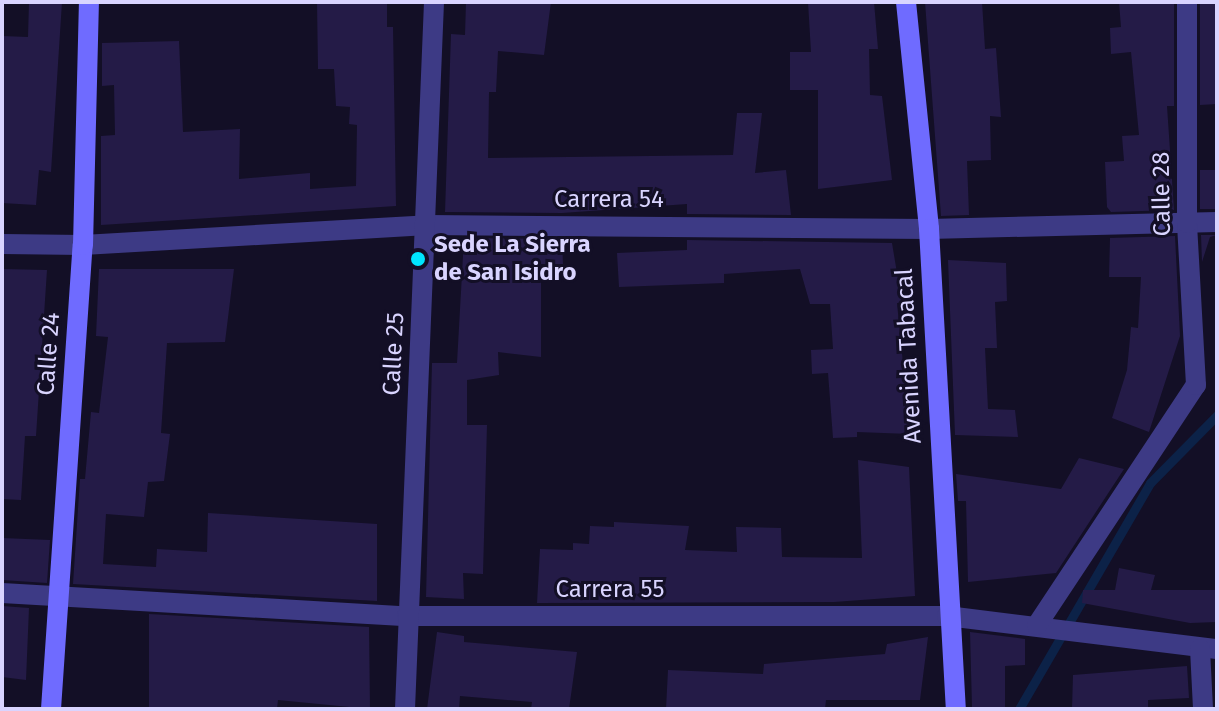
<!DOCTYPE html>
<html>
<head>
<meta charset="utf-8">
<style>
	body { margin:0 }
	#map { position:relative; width:1219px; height:711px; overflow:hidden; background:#130f26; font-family:"Fira Sans",sans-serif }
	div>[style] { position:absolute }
	.stream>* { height:9px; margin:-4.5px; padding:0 4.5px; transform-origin:4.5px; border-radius:4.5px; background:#0c2248 }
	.building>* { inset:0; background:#241b47 }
	.street>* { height:20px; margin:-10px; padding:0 10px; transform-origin:10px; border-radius:10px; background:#3d3a85 }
	.secondary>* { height:20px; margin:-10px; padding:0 10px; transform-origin:10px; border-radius:10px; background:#6f6bff }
	.dots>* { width:22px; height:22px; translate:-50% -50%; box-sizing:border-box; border:4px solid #130f26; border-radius:50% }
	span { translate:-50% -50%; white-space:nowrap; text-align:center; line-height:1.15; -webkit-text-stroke:6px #130f26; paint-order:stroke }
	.street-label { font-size:24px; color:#d9d4ff }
	.poi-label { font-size:24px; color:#d9d4ff; font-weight:700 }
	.left { translate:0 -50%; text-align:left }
	.frame { position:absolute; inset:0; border:4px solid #d9d4ff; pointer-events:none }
</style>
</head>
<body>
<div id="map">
	<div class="stream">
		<div style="left:1019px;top:709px;width:261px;rotate:-59.9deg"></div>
		<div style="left:1150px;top:483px;width:95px;rotate:-45.4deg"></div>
	</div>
	<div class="building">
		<div style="clip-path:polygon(29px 2px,62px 2px,51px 172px,39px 170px,36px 205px,2px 203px,2px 36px,28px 37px)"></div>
		<div style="clip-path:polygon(317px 2px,387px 2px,387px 27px,393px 27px,396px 206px,101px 225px,101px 136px,115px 135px,114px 85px,102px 86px,102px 43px,179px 41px,183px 132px,240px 129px,239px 179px,310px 173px,310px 189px,356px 186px,357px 125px,349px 124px,350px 107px,336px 106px,334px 69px,318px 69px)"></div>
		<div style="clip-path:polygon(466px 2px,551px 2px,544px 55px,498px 51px,496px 92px,489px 92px,488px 158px,733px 155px,737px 113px,762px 113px,755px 173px,786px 170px,791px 215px,687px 214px,687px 204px,562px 213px,445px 212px,451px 34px,465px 35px)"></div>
		<div style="clip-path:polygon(808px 2px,874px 2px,878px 49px,869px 49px,870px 95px,882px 96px,892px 180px,818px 189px,818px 90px,790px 90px,790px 52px,811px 52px)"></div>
		<div style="clip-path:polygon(925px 2px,982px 2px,985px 49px,996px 48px,1001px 117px,990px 116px,991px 160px,967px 161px,969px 215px,941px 216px)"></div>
		<div style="clip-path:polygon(1119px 2px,1174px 2px,1174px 106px,1167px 106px,1174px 210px,1111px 212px,1107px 207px,1105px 162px,1124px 161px,1122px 136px,1139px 135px,1131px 52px,1111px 54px,1110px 28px,1121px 27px)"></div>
		<div style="clip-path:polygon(1200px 2px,1217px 2px,1217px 104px,1200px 105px)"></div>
		<div style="clip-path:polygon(1200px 170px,1217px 170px,1217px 209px,1200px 209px)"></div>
		<div style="clip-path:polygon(1201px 235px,1217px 235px,1210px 237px,1202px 262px)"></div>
		<div style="clip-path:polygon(1175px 236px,1180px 336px,1149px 432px,1112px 418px,1127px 370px,1131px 327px,1138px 328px,1141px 277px,1109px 277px,1110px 238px)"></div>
		<div style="clip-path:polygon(464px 238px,562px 239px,563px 264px,541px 264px,541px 357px,498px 352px,499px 375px,467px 380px,467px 425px,487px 425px,483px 574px,463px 573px,464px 599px,426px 597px,432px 363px,457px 363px)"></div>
		<div style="clip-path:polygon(687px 240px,892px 243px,902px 303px,897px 303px,910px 434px,857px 432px,857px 437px,833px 438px,828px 373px,812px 374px,811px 350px,833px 349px,830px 304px,810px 304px,800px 269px,724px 274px,724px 283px,619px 287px,617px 253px,687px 250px)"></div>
		<div style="clip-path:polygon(948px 260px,1006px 263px,1007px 301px,995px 302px,997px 348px,985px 348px,988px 409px,1015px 410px,1018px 437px,955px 435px)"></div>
		<div style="clip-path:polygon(2px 269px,47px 270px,36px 436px,25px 436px,21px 500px,2px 499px)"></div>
		<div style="clip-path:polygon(99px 269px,234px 269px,225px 342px,167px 343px,161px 433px,170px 434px,164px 481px,148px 482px,144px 517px,106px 514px,103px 564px,156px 567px,157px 549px,207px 552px,208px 513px,377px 524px,377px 601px,73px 584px,80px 479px,85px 479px,91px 412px,99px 413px,108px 337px,96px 336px)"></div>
		<div style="clip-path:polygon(1079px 458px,1124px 469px,1056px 573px,968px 582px,966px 501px,958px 501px,956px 474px,1061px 489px)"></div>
		<div style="clip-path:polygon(858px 460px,909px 467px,915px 596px,834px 602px,537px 603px,540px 549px,573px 550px,573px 543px,589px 544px,590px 526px,614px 527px,614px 522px,689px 526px,685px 550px,737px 552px,736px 527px,781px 528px,782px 557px,862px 558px)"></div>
		<div style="clip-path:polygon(2px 538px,50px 540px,47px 583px,2px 580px)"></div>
		<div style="clip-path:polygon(1119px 568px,1155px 575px,1151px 590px,1217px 590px,1217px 622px,1190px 623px,1082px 603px,1083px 590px,1115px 590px)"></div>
		<div style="clip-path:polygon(2px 606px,29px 608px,26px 680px,2px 677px)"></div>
		<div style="clip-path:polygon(149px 614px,369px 627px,370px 709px,278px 700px,277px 709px,149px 709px)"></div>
		<div style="clip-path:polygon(437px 632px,464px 636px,464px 642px,577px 652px,569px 709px,531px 709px,532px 702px,460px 696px,459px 709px,427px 709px)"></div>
		<div style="clip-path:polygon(970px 632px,1025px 639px,1025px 665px,1005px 666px,1005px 707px,972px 707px)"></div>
		<div style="clip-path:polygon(928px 637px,920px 700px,826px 700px,825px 709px,666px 709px,668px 670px,763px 674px,764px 664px,885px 654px,887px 644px)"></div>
		<div style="clip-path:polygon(1187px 666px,1189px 698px,1148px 700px,1148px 709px,1072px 709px,1073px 675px)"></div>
	</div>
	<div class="street">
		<div style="left:2px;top:244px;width:81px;rotate:0.7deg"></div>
		<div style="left:83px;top:245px;width:345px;rotate:-3.3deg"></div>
		<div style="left:427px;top:225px;width:502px;rotate:0.46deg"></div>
		<div style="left:929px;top:229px;width:288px;rotate:-1.4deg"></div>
		<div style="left:2px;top:593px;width:406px;rotate:3.3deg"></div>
		<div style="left:407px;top:616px;width:540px"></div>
		<div style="left:947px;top:616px;width:272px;rotate:7deg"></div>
		<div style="left:1037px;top:625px;width:288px;rotate:-56.5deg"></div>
		<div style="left:1196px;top:385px;width:162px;rotate:-93.2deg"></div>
		<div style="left:1187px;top:223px;width:221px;rotate:-90deg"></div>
		<div style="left:1200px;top:649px;width:60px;rotate:87.1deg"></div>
		<div style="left:405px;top:709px;width:708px;rotate:-87.65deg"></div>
	</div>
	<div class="secondary">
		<div style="left:906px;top:2px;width:228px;rotate:84.2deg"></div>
		<div style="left:929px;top:229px;width:481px;rotate:86.8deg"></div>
		<div style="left:51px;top:709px;width:465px;rotate:-86.1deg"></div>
		<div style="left:83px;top:245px;width:243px;rotate:-88.6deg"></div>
	</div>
	<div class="dots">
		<div style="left:418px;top:259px;background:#00e5ff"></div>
	</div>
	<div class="street-label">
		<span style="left:1162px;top:194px;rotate:-91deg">Calle 28</span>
		<span style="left:609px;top:200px">Carrera 54</span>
		<span style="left:49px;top:354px;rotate:-86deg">Calle 24</span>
		<span style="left:394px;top:354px;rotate:-87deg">Calle 25</span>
		<span style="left:909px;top:356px;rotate:-93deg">Avenida Tabacal</span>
		<span style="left:610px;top:590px">Carrera 55</span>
	</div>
	<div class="poi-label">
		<span class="left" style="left:434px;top:259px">Sede La Sierra<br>de San Isidro</span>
	</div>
	<div class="frame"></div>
</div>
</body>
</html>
